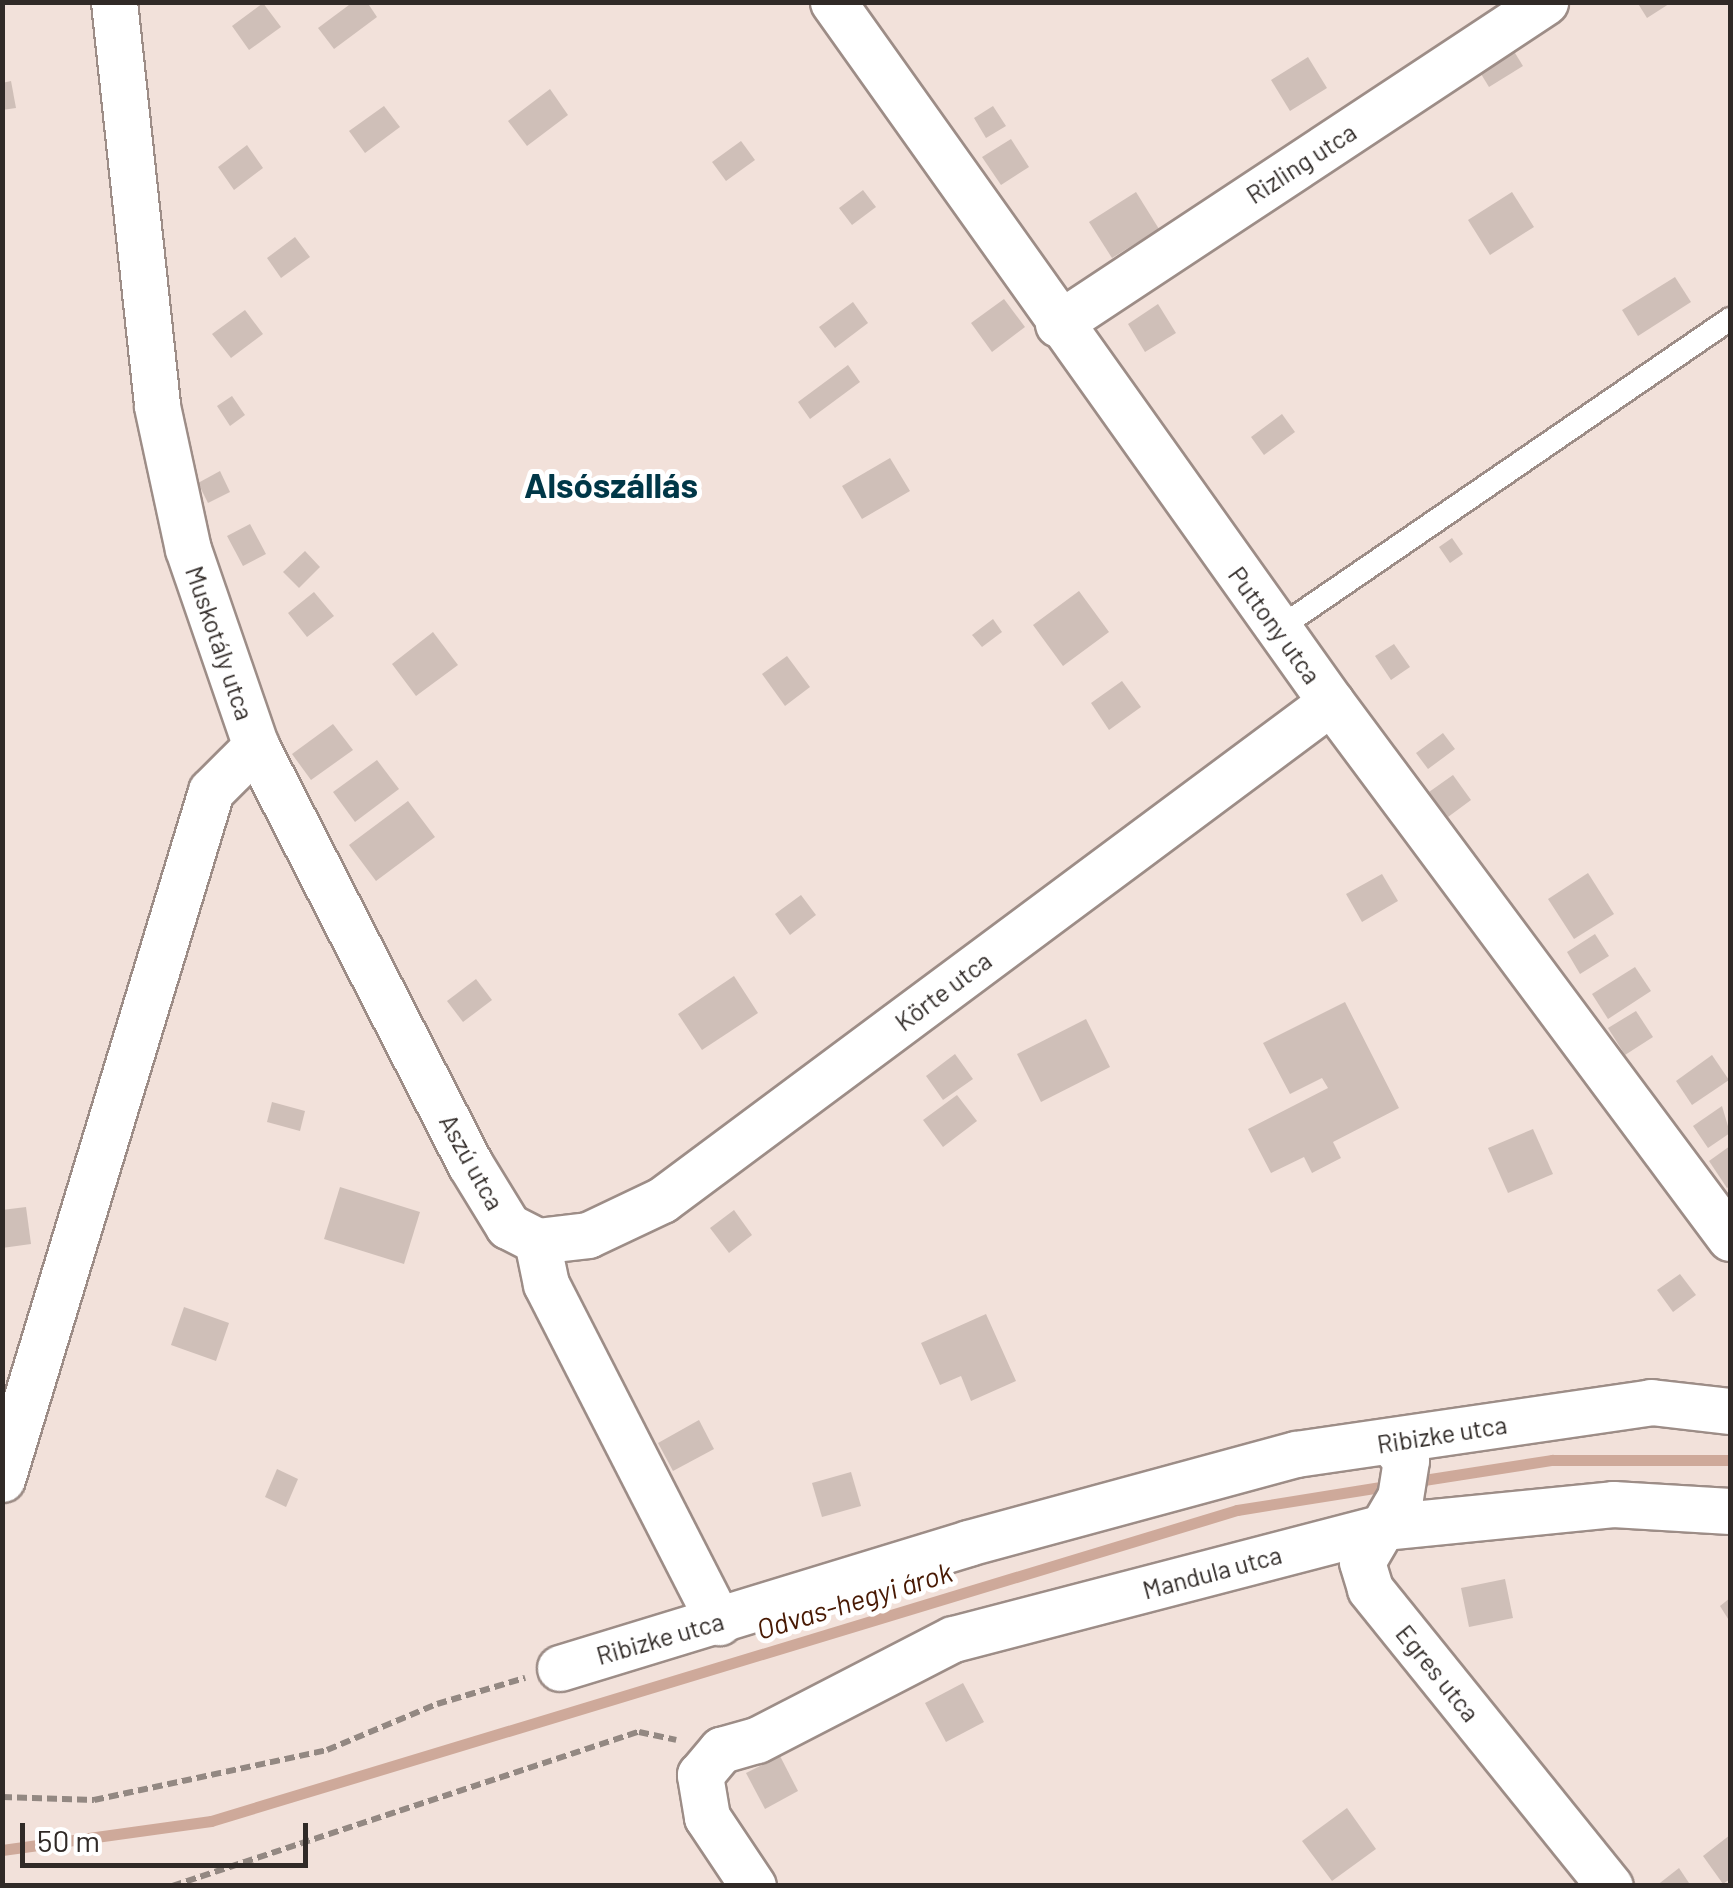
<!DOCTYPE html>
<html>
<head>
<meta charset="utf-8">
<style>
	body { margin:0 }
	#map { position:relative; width:1733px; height:1888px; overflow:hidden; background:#f2e1da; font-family:Barlow,sans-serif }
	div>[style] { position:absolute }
	.stream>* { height:11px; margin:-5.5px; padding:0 5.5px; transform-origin:5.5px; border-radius:5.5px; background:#cea99a }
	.building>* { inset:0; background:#cfbfb8 }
	.path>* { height:6px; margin-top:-3px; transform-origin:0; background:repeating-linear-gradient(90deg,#938882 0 10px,transparent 0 15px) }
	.roads { filter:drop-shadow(2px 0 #9d8d87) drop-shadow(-2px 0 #9d8d87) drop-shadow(0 2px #9d8d87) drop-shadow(0 -2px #9d8d87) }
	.service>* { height:22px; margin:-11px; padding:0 11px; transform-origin:11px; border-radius:11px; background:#fff }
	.minor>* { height:45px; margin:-22.5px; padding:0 22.5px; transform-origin:22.5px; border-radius:22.5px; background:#fff }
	span { translate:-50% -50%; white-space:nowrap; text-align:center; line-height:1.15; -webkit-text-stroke:10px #fff; paint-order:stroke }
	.street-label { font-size:25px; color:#302a27 }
	.water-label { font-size:28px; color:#481903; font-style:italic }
	.district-label { font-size:35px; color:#003747; font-weight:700 }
	.frame { position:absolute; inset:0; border:5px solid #302a27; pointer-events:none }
	.scale { position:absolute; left:20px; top:1823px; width:288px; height:45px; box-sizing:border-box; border:5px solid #302a27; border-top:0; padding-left:12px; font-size:30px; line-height:35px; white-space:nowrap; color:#302a27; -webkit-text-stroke:8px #fff; paint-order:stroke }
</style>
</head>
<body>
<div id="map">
	<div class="stream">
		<div style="left:1411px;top:1482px;width:143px;rotate:-8.9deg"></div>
		<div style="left:1552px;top:1460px;width:178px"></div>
		<div style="left:2px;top:1850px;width:211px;rotate:-7.9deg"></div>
		<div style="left:211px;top:1821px;width:1072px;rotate:-16.86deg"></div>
		<div style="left:1237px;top:1510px;width:158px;rotate:-9.1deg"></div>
	</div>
	<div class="building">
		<div style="clip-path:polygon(353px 2px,367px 2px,377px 17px,334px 49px,318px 28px)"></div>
		<div style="clip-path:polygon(1637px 2px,1672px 2px,1647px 18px)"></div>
		<div style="clip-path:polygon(263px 3px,281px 27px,249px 50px,232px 26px)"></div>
		<div style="clip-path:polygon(1507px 40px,1523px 66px,1489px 87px,1473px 61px)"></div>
		<div style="clip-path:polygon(1308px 57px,1327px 88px,1290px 111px,1271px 80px)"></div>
		<div style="clip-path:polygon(11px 81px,16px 108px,2px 110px,2px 83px)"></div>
		<div style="clip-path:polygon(550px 89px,568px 115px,527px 146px,508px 121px)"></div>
		<div style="clip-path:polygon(384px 106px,400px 127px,365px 153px,349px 131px)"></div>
		<div style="clip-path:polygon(993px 106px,1006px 126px,986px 138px,974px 118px)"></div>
		<div style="clip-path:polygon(1011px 139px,1029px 167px,1001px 185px,982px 157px)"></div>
		<div style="clip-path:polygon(741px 141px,755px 160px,726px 181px,712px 162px)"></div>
		<div style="clip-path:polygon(247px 145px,263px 168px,234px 190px,218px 167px)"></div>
		<div style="clip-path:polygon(863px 190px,876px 207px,852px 225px,839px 208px)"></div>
		<div style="clip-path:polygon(1136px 192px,1159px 229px,1112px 258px,1089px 222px)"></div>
		<div style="clip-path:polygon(1512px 192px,1534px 227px,1490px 255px,1468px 220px)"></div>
		<div style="clip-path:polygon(295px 237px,310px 257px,281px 278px,267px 258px)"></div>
		<div style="clip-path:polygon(1675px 277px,1691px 302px,1638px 336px,1622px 310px)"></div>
		<div style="clip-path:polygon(1004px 299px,1025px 327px,992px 352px,971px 323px)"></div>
		<div style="clip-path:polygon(853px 302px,868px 323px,835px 348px,819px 327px)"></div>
		<div style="clip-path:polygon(1158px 304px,1176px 333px,1145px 352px,1128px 324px)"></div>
		<div style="clip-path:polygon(245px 310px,263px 334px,231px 358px,212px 334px)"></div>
		<div style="clip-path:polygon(848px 365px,860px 382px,810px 419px,798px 402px)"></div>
		<div style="clip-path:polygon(232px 396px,245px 415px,230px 426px,217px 406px)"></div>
		<div style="clip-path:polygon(1282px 414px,1295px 432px,1264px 455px,1251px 437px)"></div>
		<div style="clip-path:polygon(890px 458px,910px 491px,862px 519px,842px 486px)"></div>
		<div style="clip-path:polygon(220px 471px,230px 492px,208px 503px,198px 483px)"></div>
		<div style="clip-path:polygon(250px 524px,266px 554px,243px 566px,227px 536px)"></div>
		<div style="clip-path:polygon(1452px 538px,1463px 554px,1450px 563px,1439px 547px)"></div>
		<div style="clip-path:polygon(305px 551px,320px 567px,299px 588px,283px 572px)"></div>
		<div style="clip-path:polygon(1079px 591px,1109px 632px,1063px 666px,1033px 625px)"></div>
		<div style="clip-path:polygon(314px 592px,334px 616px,307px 637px,288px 613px)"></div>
		<div style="clip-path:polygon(993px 619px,1002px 632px,982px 647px,972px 635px)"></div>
		<div style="clip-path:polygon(433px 632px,458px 665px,416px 696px,392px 664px)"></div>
		<div style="clip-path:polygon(1394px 644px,1410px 667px,1391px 680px,1375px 656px)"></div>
		<div style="clip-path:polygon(787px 656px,810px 687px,785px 706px,762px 674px)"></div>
		<div style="clip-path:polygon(1122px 681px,1141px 707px,1109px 730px,1091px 703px)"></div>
		<div style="clip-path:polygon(333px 724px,353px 750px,311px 780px,292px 754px)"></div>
		<div style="clip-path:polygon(1443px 733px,1455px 749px,1428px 769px,1416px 753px)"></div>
		<div style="clip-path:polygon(377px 760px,399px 789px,355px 822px,333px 792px)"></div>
		<div style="clip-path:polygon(1453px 775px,1471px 800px,1448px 817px,1429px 792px)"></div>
		<div style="clip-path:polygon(408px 801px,435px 837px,376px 881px,349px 845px)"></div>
		<div style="clip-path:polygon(1588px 873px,1614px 914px,1574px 939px,1548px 899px)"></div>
		<div style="clip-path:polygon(1382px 874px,1398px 901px,1362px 922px,1346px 894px)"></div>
		<div style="clip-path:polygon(801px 895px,816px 915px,790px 935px,775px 914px)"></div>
		<div style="clip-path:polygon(1595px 934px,1609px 956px,1580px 974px,1567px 952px)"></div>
		<div style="clip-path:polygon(1635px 967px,1651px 991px,1608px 1019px,1592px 994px)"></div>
		<div style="clip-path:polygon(734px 976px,758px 1013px,702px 1050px,678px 1014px)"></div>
		<div style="clip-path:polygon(476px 979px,492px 1000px,463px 1022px,447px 1001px)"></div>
		<div style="clip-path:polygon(1345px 1002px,1399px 1108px,1333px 1142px,1341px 1158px,1312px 1173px,1304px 1157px,1271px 1173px,1248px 1129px,1328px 1088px,1322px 1078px,1290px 1094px,1263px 1043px)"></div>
		<div style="clip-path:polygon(1636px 1011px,1653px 1037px,1625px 1055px,1608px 1028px)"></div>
		<div style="clip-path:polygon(1086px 1019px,1110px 1067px,1041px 1102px,1017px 1054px)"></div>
		<div style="clip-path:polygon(955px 1054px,973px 1079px,943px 1100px,926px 1076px)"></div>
		<div style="clip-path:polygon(1712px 1055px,1729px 1080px,1692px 1105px,1676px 1081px)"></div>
		<div style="clip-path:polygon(957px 1095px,977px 1121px,943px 1147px,923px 1120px)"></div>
		<div style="clip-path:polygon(272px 1102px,305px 1111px,300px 1131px,267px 1122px)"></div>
		<div style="clip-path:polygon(1722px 1106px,1730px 1133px,1708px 1148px,1693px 1126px)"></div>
		<div style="clip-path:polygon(1533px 1129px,1553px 1174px,1508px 1193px,1488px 1148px)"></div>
		<div style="clip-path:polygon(1730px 1146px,1730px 1186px,1727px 1188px,1709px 1161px)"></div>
		<div style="clip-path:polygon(340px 1187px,420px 1212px,404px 1264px,324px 1239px)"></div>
		<div style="clip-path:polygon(26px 1207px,31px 1244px,2px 1248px,2px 1210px)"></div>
		<div style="clip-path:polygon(734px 1210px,752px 1235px,729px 1253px,710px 1228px)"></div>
		<div style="clip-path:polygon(1680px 1274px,1696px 1295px,1673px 1312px,1657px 1290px)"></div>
		<div style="clip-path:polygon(184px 1307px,229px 1323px,216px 1361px,171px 1345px)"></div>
		<div style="clip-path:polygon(986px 1314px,1016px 1381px,971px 1401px,961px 1376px,940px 1385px,921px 1343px)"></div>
		<div style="clip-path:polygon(699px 1420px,714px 1449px,673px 1471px,658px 1443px)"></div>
		<div style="clip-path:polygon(277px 1469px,298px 1479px,286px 1507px,265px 1497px)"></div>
		<div style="clip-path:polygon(851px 1472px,861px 1506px,822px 1517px,812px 1483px)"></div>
		<div style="clip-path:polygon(1505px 1579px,1513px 1618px,1469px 1627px,1461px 1588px)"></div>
		<div style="clip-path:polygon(1730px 1598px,1730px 1622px,1720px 1606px)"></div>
		<div style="clip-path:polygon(963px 1683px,984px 1722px,946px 1742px,925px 1703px)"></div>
		<div style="clip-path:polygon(780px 1756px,798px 1791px,765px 1809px,746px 1773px)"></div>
		<div style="clip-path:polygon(1347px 1808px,1376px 1849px,1332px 1881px,1302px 1841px)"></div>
		<div style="clip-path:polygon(1730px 1835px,1730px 1879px,1723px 1884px,1703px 1856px)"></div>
		<div style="clip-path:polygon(1679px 1868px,1691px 1886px,1656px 1886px)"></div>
	</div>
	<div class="path">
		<div style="left:2px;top:1797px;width:92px;rotate:1.9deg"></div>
		<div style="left:94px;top:1800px;width:238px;rotate:-12.1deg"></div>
		<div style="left:327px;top:1750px;width:119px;rotate:-22.7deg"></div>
		<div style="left:437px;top:1704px;width:92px;rotate:-16.5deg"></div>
		<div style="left:172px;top:1886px;width:492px;rotate:-18.3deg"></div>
		<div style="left:639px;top:1732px;width:38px;rotate:12deg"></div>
	</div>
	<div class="roads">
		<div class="service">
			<div style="left:1278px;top:629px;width:548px;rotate:-34.44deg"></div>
		</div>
		<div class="minor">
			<div style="left:114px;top:2px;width:406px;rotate:83.9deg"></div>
			<div style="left:157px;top:406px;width:146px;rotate:77.8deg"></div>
			<div style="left:188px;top:549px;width:208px;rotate:71deg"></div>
			<div style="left:256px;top:746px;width:470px;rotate:62.9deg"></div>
			<div style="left:470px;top:1164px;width:73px;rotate:58.5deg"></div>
			<div style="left:508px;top:1226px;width:33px;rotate:27deg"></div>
			<div style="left:833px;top:2px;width:859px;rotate:54.57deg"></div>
			<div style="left:1331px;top:702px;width:668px;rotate:53.34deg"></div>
			<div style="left:1058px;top:324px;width:584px;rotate:-33.47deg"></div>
			<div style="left:537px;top:1241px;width:51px;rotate:-6.7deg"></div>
			<div style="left:588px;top:1235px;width:82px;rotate:-25.3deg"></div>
			<div style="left:662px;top:1200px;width:834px;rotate:-36.66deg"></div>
			<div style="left:537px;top:1241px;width:44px;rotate:78.2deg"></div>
			<div style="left:546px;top:1284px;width:380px;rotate:62.9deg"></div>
			<div style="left:1390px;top:1442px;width:24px;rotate:48deg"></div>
			<div style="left:1406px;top:1460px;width:37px;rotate:99deg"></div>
			<div style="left:1400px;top:1497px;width:75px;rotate:120.3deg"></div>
			<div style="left:1362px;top:1562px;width:28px;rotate:73deg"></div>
			<div style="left:1370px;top:1589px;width:382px;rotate:51.1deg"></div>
			<div style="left:2px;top:1479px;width:719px;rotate:-73.1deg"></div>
			<div style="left:211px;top:791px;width:64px;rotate:-45deg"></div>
			<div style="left:560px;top:1668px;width:427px;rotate:-17deg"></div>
			<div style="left:968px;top:1543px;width:340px;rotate:-15.2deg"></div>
			<div style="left:1296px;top:1454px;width:359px;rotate:-8.3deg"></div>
			<div style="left:1651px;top:1402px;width:80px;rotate:6.5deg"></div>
			<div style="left:753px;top:1886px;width:83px;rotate:-123.7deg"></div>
			<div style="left:707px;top:1817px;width:43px;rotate:-99.5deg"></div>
			<div style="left:700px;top:1775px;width:33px;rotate:-50deg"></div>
			<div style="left:721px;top:1750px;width:37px;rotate:-16deg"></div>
			<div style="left:757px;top:1740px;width:220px;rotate:-27.3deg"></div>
			<div style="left:953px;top:1639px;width:444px;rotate:-14.6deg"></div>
			<div style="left:1383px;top:1527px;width:231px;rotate:-5.7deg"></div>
			<div style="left:1613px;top:1504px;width:117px;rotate:3.4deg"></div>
		</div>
	</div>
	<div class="street-label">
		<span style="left:1301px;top:163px;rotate:-33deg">Rizling utca</span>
		<span style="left:1275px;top:625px;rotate:54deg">Puttony utca</span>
		<span style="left:220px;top:643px;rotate:71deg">Muskotály utca</span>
		<span style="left:943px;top:991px;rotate:-37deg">Körte utca</span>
		<span style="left:472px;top:1162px;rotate:61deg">Aszú utca</span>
		<span style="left:1442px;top:1434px;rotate:-9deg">Ribizke utca</span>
		<span style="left:1212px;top:1572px;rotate:-15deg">Mandula utca</span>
		<span style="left:660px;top:1638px;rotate:-16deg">Ribizke utca</span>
		<span style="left:1438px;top:1673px;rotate:51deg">Egres utca</span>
	</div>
	<div class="water-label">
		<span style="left:854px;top:1600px;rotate:-17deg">Odvas-hegyi árok</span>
	</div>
	<div class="district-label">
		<span style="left:611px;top:484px">Alsószállás</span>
	</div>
	<div class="frame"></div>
	<div class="scale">50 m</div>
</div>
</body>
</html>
